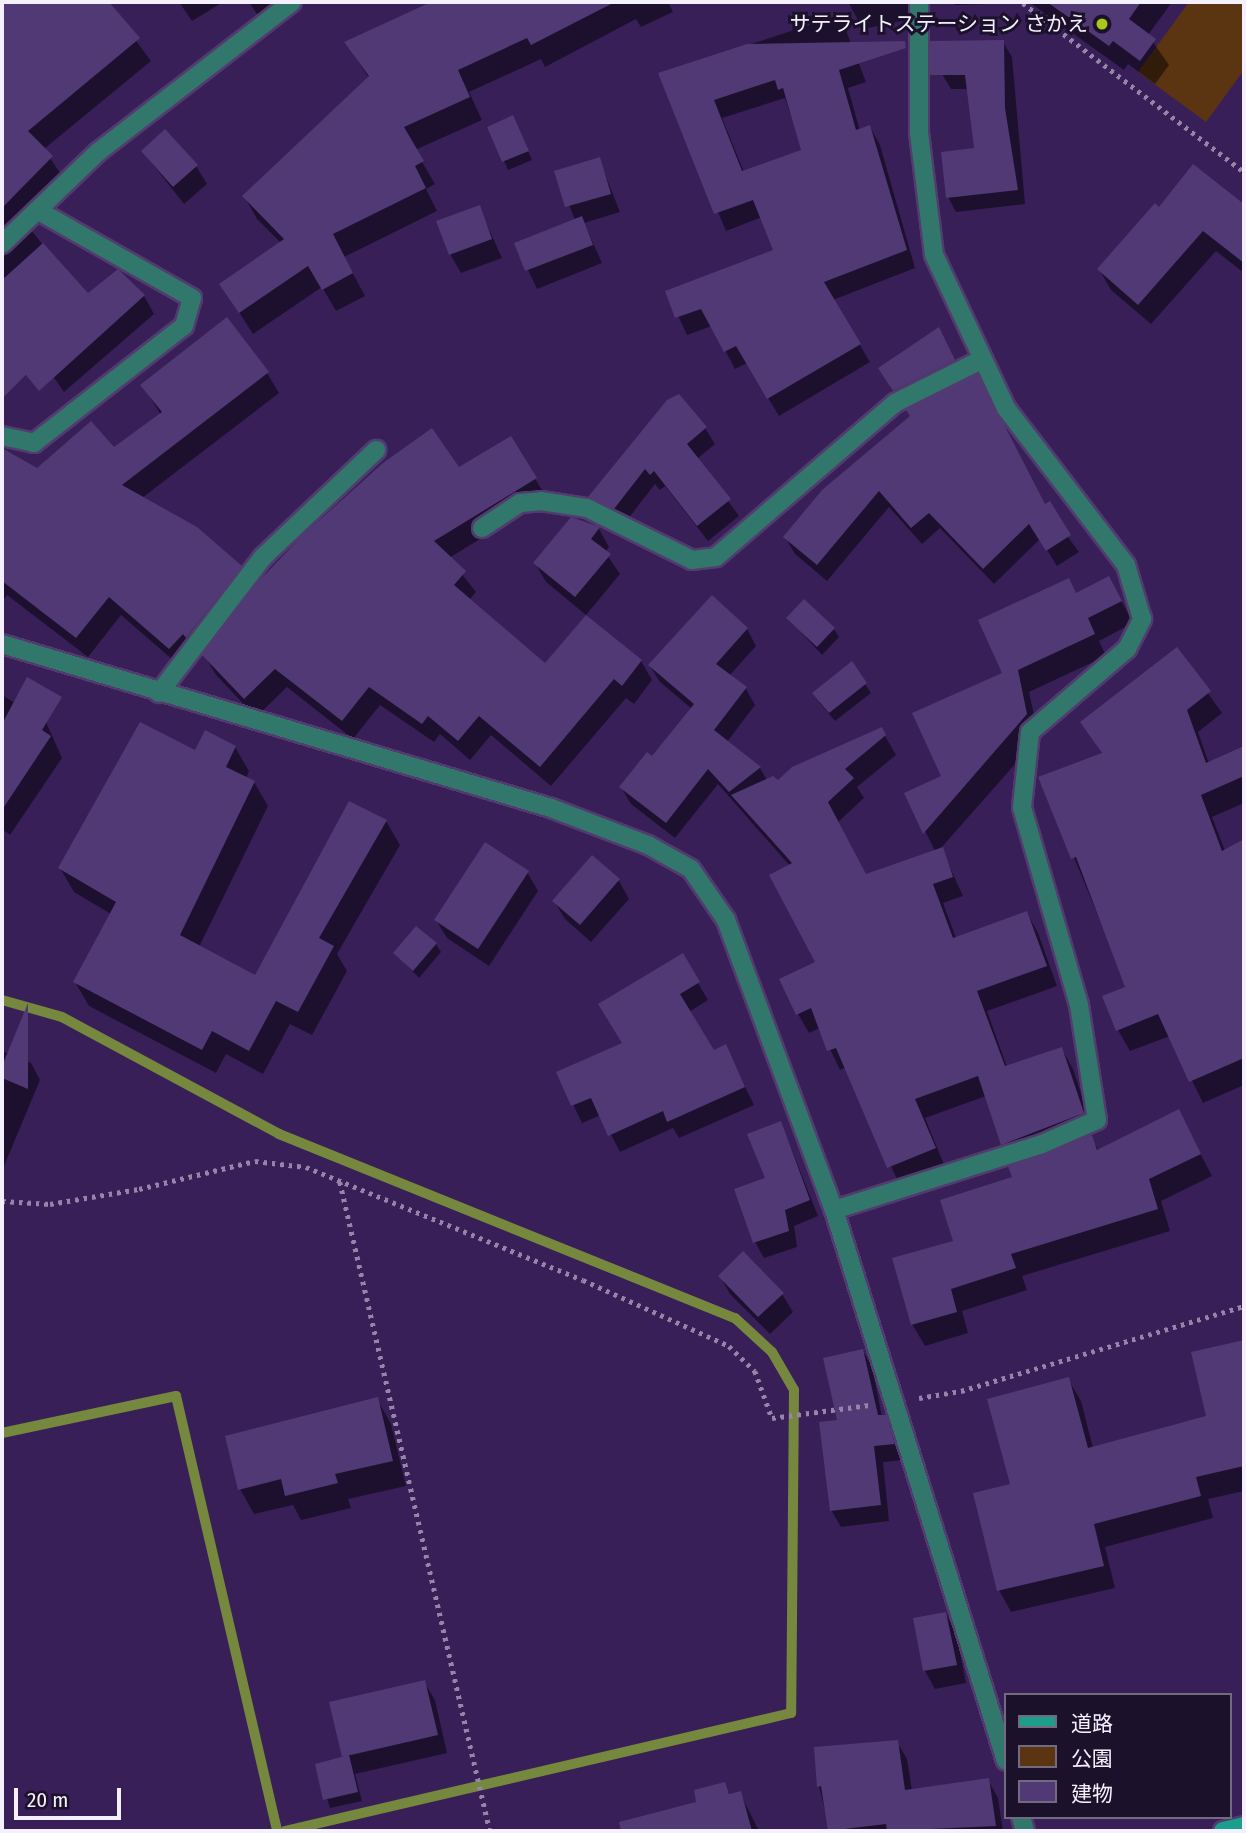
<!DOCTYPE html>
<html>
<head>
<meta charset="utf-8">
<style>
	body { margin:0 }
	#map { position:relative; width:1246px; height:1833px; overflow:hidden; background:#381f58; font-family:"Fira Sans Condensed","Noto Sans JP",sans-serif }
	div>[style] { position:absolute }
	.green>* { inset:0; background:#5b3511 }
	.shadow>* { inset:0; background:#0007 }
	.stream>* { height:10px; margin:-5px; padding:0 5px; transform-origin:5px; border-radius:5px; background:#76873e }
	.building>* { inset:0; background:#513975 }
	.path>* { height:4.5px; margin-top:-2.25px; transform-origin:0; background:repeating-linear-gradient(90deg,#9485a9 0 3.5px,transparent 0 8.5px) }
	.roads { filter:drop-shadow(2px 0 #523c6f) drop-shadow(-2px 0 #523c6f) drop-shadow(0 2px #523c6f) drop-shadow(0 -2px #523c6f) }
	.minor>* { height:18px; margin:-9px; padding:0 9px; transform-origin:9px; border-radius:9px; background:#32776b }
	.secondary>* { height:18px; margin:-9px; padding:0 9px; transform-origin:9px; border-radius:9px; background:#1b9f8c }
	.dots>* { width:19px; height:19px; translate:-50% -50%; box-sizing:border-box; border:4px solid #1b112a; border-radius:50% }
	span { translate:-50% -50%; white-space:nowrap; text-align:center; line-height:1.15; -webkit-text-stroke:6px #1b112a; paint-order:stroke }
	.poi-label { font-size:21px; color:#f4f0fe }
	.right { translate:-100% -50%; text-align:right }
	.frame { position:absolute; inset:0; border:4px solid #f4f0fe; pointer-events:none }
	.legend { position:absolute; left:1004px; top:1693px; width:228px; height:126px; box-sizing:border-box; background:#1b112a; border:2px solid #726a7f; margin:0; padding:9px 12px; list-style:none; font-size:21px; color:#f4f0fe }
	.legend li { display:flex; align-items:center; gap:14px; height:35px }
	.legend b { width:35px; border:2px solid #726a7f }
	.scale { position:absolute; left:14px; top:1788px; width:107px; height:32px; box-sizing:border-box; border:4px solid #f4f0fe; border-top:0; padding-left:9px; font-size:21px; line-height:24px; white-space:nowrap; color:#f4f0fe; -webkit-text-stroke:5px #1b112a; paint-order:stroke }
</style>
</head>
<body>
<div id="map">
	<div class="green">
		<div style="clip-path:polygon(1189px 2px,1244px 2px,1244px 70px,1206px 122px,1138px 72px)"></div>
	</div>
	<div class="shadow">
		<div style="clip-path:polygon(2px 2px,61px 2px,78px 19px,99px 2px,107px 2px,151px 61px,44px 149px,64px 179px,23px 220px,91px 305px,118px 271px,144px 296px,154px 314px,64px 392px,48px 369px,70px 332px,2px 399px)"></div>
		<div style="clip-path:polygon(179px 2px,223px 2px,192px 21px)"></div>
		<div style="clip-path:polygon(249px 2px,280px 2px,268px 31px)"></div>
		<div style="clip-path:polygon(432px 2px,466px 2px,470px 8px,483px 2px,668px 2px,673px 12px,641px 27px,636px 19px,545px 67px,541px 59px,469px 92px,482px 120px,415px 150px,435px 184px,426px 189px,437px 211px,344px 257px,365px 296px,336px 311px,322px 287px,253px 334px,221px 284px,281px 243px,257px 219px,244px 196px,369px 78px,346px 43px)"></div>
		<div style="clip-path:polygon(925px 2px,926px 6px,910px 6px,912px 19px,863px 29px,848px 2px)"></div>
		<div style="clip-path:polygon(954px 2px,1016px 2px,1016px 3px,955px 5px)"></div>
		<div style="clip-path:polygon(1029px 2px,1172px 2px,1148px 35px,1169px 65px,1155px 84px,1128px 64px,1124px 70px)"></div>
		<div style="clip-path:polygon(evenodd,840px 15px,866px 82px,848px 88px,860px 131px,870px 127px,880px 145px,915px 268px,833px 300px,870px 362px,779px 416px,747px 363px,735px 369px,712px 326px,687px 335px,667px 292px,775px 251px,762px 217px,726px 231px,660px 74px,840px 15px,785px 98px,803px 151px,744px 172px,722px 118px,785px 98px)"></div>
		<div style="clip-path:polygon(1003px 42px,1012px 57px,1025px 204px,956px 212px,948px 197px,976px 150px,969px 89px,951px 89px,942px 74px)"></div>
		<div style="clip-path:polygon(517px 126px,532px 160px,508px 170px,489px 128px)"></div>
		<div style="clip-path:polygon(143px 152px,196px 166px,207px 184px,184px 204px)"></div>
		<div style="clip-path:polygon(599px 159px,620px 212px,584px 223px,602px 263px,537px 289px,516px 244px,575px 220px,556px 172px)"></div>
		<div style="clip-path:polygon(1193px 166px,1244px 206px,1244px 273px,1216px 251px,1151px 324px,1111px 290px,1099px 269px,1160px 209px)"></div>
		<div style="clip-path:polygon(479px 207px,502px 258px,461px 273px,450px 254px)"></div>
		<div style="clip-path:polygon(948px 348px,963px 377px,905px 408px,890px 387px)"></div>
		<div style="clip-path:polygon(267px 373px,279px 393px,142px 498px,241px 567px,252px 587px,199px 657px,195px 653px,182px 668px,121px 615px,88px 657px,7px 595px,2px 602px,2px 484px,21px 460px,37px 470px,114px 450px,161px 415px,143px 386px)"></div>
		<div style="clip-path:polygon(912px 417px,1045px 506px,1079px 552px,1057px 566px,1040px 539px,994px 584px,940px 528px,922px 544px,889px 507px,827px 581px,795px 554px,785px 537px)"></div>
		<div style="clip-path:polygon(705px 428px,715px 444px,697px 459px,739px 516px,708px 541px,665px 486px,660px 490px,655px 484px,624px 524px,599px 513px,590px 497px)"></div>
		<div style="clip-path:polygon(510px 438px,547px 498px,449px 558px,476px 592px,469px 600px,546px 666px,641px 661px,652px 680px,634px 704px,626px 698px,551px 786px,491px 735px,470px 760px,440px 734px,434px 742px,380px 705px,353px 739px,287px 687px,256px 717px,216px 675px,204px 655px,459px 469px)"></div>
		<div style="clip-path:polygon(572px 519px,599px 529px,609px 547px,605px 552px,620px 574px,586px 615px,546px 582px,535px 563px)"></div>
		<div style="clip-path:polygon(1076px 595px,1121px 600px,1133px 623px,1099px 641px,1106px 656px,1029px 692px,1039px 737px,941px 848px,963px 896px,943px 903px,956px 938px,1027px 913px,1038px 933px,1057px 986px,987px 1011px,1007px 1067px,1062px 1049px,1073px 1069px,1094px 1133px,1089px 1134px,1099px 1151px,1178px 1111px,1212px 1176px,1161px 1201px,1170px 1231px,1022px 1276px,1027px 1290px,962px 1311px,968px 1333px,925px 1346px,912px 1324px,955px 1242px,1014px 1178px,1015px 1166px,986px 1096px,925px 1118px,945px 1167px,900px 1186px,846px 1067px,840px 1070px,820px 1028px,809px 1033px,798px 1014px,817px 963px,790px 866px,718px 784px,675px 838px,631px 804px,621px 787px,652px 759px,692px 709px,660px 682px,650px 666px,712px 598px,747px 629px,756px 646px,729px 676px,746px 689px,755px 705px,727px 742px,760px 768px,767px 780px,778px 782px,881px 729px,896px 755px,857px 787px,864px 798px,838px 822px,866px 875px,935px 851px,907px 794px,943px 777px,1005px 674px)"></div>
		<div style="clip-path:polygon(788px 618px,834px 629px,839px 637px,822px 655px)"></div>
		<div style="clip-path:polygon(1177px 650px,1222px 713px,1198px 732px,1209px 764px,1244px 748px,1244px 803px,1212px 817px,1225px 851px,1244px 841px,1244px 1085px,1203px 1103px,1170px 1036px,1130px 1051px,1118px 1030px,1128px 988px,1041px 778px,1103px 755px,1082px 722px)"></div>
		<div style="clip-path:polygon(852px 664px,871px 693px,835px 721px,819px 702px)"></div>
		<div style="clip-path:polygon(2px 695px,46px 722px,62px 758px,10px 835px,2px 829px)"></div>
		<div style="clip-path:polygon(235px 747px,249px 771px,246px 778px,254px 782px,268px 806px,199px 947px,256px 978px,386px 821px,400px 845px,337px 954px,347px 971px,312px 1035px,290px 1024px,263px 1074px,226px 1054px,216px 1073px,89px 1006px,75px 982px,111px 914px,74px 892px,60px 868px,196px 752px)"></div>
		<div style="clip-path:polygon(592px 858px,619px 881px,629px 899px,591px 942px,565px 919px,554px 901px)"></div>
		<div style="clip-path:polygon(527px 872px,538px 891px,489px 966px,447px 938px,436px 920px)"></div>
		<div style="clip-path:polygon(436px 944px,441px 952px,419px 978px,395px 953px)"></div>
		<div style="clip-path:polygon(682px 956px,708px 1000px,689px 1012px,713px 1052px,725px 1047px,754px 1105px,679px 1138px,673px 1128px,620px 1152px,601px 1115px,582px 1123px,558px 1073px,624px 1044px)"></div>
		<div style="clip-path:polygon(2px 1051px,31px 1063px,40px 1080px,2px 1171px)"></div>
		<div style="clip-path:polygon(781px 1123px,818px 1216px,794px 1226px,797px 1247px,764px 1258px,755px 1242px)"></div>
		<div style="clip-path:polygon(720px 1276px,782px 1294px,793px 1312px,770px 1334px,730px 1294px)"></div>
		<div style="clip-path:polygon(1244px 1341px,1244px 1491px,1208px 1499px,1213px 1518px,1105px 1547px,1115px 1588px,1011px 1612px,999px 1590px,1012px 1486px,1068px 1379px,1081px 1401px,1093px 1448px,1208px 1417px,1193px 1354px)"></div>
		<div style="clip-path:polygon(863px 1351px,872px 1367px,882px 1417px,895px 1433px,903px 1460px,883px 1462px,889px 1521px,841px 1527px,831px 1510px,839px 1422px)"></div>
		<div style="clip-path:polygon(377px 1399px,391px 1424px,406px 1486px,348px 1499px,351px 1508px,301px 1520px,293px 1505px,254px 1514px,240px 1489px)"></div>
		<div style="clip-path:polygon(946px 1614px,956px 1632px,966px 1683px,935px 1689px,925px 1671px,915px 1620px)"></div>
		<div style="clip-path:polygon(424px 1682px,435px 1700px,447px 1753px,355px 1774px,362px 1801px,330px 1808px,317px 1765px,345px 1758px)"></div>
		<div style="clip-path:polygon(897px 1742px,907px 1759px,912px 1791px,988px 1780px,998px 1798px,1003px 1831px,830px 1831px,819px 1786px)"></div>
		<div style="clip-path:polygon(724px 1784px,731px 1796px,740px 1793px,759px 1831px,677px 1831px,671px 1810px,698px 1803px)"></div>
	</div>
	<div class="stream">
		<div style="left:2px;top:1000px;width:62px;rotate:15.8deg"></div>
		<div style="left:62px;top:1017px;width:247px;rotate:28.3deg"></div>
		<div style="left:279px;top:1134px;width:492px;rotate:22deg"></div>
		<div style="left:735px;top:1318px;width:50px;rotate:42.6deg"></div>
		<div style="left:772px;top:1352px;width:44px;rotate:59.9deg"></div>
		<div style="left:794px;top:1390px;width:323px;rotate:90.5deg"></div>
		<div style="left:791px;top:1713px;width:520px;rotate:166.87deg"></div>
		<div style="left:2px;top:1433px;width:178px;rotate:-12deg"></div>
		<div style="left:176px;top:1396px;width:447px;rotate:76.9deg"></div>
	</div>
	<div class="building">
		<div style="clip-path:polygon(2px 2px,109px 2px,140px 38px,28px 131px,53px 156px,2px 208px)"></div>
		<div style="clip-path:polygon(431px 2px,615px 2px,531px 45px,527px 38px,458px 70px,470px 97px,404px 127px,424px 161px,415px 166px,426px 188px,333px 234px,353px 273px,322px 290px,308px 266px,239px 313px,219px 284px,284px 239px,242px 196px,369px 76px,344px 42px)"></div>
		<div style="clip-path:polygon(1047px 2px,1141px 2px,1129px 19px,1156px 39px,1140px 61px,1113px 41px,1109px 46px)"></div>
		<div style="clip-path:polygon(1004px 40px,1005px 108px,1018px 190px,946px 198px,941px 152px,974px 148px,965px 75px,930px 75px,930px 41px)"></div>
		<div style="clip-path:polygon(evenodd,905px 41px,906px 48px,839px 70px,856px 130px,870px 125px,907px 250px,824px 282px,861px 344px,767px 399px,736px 346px,724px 352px,701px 309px,675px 318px,665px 291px,773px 250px,753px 200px,714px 214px,658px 73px,747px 44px,905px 41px,775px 80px,778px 90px,783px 88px,801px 150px,742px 171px,714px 100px,775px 80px)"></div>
		<div style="clip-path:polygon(513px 115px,529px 151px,502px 162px,487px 127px)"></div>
		<div style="clip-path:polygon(165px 129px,198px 165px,173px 187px,141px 151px)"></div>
		<div style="clip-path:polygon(600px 157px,611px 194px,565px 207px,554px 171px)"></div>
		<div style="clip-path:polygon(1193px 164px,1244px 204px,1244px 263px,1203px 231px,1138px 305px,1097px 269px,1155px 203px,1159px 207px)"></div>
		<div style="clip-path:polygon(480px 205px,492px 239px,449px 255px,436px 221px)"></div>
		<div style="clip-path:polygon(582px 216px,593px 245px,525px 271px,514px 243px)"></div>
		<div style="clip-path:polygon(43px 243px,88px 293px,118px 269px,145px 295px,39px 391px,26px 375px,2px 399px,2px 280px)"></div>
		<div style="clip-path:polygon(227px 317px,269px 372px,122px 485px,197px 527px,242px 566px,186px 638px,183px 634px,169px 649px,109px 597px,76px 638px,2px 581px,2px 448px,37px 468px,91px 421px,114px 447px,162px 412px,140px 385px)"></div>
		<div style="clip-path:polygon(939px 327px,955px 360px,893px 391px,878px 368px)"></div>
		<div style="clip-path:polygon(978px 374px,1045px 504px,1050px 501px,1071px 535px,1046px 551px,1029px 524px,983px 569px,929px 513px,911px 528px,879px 491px,817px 565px,783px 537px,822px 490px,910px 416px,906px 410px)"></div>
		<div style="clip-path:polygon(679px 394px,707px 427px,687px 444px,731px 499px,697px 526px,654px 471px,650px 475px,645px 469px,614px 509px,588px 497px,667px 400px)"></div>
		<div style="clip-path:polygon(432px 428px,459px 467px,511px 436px,537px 478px,434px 541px,466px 571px,454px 585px,545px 663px,586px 615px,642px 660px,622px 686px,614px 679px,540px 767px,479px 716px,458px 741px,428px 716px,422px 724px,369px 687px,342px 721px,275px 669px,244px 699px,202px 655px,259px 581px,302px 536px,383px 463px)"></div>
		<div style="clip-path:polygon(571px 517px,600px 527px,591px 539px,611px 554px,575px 597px,533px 563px)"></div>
		<div style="clip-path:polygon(1109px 576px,1122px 601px,1088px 618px,1095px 634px,1018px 670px,1027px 714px,923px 834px,904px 793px,941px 776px,912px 713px,1002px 673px,978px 620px,1069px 578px,1076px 593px)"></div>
		<div style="clip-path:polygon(712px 595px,748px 628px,716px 664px,747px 687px,714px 730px,761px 767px,729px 792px,708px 769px,666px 823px,619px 787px,647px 752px,652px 756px,694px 704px,648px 665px)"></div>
		<div style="clip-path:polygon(804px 599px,835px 628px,817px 647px,786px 618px)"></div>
		<div style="clip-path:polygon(1177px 647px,1211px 691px,1187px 710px,1206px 763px,1244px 746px,1244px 776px,1201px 795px,1222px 851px,1244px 839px,1244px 1058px,1189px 1082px,1158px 1014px,1116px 1031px,1102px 996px,1125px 987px,1076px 857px,1071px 859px,1038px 777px,1102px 753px,1080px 722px)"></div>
		<div style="clip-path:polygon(852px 661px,867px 683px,829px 713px,812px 693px)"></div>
		<div style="clip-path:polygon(27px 677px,62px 697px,42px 730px,51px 736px,2px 810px,2px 724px)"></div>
		<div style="clip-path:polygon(140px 722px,195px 750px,205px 730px,236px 746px,226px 767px,255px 781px,180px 935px,255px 975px,349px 801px,387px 820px,319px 938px,334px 946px,298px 1012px,276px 1001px,249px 1051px,212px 1031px,202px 1050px,73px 982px,116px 902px,58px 868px)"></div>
		<div style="clip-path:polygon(882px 727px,886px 735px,845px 769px,854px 778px,828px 802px,866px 874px,943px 847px,953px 877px,933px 884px,953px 938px,1027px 911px,1047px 966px,977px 991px,1005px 1066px,1062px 1047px,1084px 1113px,1001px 1145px,978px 1076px,915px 1099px,936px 1148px,887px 1168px,836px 1048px,827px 1051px,811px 1008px,796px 1015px,779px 979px,815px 962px,769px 875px,792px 863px,731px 795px,773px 776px,778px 780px,792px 767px)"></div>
		<div style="clip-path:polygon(485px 842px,529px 871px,478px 949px,434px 920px)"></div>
		<div style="clip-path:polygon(592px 855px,620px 879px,580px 925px,552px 901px)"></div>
		<div style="clip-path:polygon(416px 926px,437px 943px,413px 971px,393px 953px)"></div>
		<div style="clip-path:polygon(683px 953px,700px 982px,680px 994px,714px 1050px,726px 1044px,745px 1087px,667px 1122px,663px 1111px,608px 1136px,591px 1098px,571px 1106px,556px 1072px,622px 1043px,598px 1004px)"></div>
		<div style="clip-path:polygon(28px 1003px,28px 1089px,2px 1078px,2px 1066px)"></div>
		<div style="clip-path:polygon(1179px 1109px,1201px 1154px,1149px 1179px,1158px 1209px,1011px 1254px,1016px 1268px,951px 1289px,957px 1312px,911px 1325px,892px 1258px,953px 1241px,940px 1200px,1012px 1177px,1008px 1167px,1092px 1135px,1097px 1150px)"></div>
		<div style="clip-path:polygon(781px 1121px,810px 1200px,785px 1210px,789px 1231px,753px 1243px,734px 1189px,765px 1178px,747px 1134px)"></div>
		<div style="clip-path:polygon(743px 1251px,784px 1293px,758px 1317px,718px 1276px)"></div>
		<div style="clip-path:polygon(1244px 1340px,1244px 1466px,1196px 1477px,1201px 1496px,1094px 1524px,1104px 1566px,997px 1591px,973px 1493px,1010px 1484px,987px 1399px,1069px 1377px,1088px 1448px,1206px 1416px,1191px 1352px)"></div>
		<div style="clip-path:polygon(863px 1349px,878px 1415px,886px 1415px,895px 1444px,874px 1446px,881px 1505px,830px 1511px,819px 1422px,837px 1420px,823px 1358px)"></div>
		<div style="clip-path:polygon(378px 1397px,393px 1461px,335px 1474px,338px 1483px,285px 1496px,281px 1479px,238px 1490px,225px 1436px)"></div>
		<div style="clip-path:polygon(946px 1612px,957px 1665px,923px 1671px,913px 1618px)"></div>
		<div style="clip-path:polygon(425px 1680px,438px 1735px,342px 1757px,329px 1702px)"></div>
		<div style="clip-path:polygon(898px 1740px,905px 1790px,989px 1778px,996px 1826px,887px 1831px,886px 1824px,828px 1831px,821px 1786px,817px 1787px,814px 1747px)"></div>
		<div style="clip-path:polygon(349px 1755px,358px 1792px,323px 1800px,315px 1764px)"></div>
		<div style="clip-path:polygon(725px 1782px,729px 1794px,741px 1791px,752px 1831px,621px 1831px,619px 1822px,696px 1802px,694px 1790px)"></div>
	</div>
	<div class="path">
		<div style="left:1023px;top:3px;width:278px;rotate:37.4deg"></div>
		<div style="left:340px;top:1182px;width:666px;rotate:76.99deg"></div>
		<div style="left:2px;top:1201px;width:48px;rotate:3.6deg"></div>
		<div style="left:50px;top:1204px;width:90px;rotate:-9.6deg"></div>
		<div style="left:139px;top:1189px;width:119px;rotate:-13.6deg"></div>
		<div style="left:255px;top:1161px;width:51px;rotate:6.7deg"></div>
		<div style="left:306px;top:1167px;width:299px;rotate:22.2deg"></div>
		<div style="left:583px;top:1280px;width:160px;rotate:24.3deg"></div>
		<div style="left:729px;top:1346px;width:36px;rotate:44deg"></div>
		<div style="left:755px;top:1371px;width:50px;rotate:70.1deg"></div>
		<div style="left:772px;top:1418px;width:98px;rotate:-7.6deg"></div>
		<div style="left:919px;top:1398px;width:43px;rotate:-9.5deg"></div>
		<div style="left:961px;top:1391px;width:295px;rotate:-16.7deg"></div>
	</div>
	<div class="roads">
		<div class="minor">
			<div style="left:2px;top:244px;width:133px;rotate:-43.8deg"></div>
			<div style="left:98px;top:152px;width:245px;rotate:-37.7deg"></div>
			<div style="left:2px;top:436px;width:33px;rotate:12deg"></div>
			<div style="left:34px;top:443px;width:190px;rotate:-38deg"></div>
			<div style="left:184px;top:326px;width:29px;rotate:-74deg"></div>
			<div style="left:192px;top:298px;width:178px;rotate:-150.4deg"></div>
			<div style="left:482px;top:528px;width:45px;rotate:-33.3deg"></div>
			<div style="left:520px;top:503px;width:21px;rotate:-5deg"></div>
			<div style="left:541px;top:501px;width:47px;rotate:8.7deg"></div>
			<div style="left:587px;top:508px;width:117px;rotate:26.3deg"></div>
			<div style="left:692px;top:560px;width:24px;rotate:-7deg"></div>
			<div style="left:716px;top:557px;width:236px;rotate:-40.7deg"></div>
			<div style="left:895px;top:403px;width:98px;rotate:-26.6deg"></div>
			<div style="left:2px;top:644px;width:573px;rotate:16.63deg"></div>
			<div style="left:551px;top:808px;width:104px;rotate:20.9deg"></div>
			<div style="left:648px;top:845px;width:49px;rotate:29.2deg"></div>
			<div style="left:691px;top:869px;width:62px;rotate:55.5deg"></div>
			<div style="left:726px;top:920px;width:309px;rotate:69.6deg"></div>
			<div style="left:834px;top:1210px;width:577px;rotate:72.66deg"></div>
			<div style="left:159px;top:693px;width:171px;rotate:-52.6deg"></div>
			<div style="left:263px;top:557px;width:156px;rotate:-43.4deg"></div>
			<div style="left:834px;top:1210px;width:218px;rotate:-17.6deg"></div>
			<div style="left:1042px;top:1144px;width:60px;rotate:-23.6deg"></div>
			<div style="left:1097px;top:1120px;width:116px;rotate:-98.9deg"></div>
			<div style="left:1079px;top:1005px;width:206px;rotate:-106.1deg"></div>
			<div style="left:1022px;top:807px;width:75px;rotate:-83.9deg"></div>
			<div style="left:1030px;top:732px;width:128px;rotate:-40.6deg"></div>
			<div style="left:1127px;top:649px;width:34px;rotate:-63deg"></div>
			<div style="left:1142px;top:619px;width:56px;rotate:-106.5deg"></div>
			<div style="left:1126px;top:565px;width:198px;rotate:-127.4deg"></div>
			<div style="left:1006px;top:408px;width:169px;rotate:-115.2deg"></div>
			<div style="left:934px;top:255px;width:124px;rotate:-97deg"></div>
			<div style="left:919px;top:132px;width:130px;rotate:-90deg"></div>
			<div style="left:1021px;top:1817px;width:15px;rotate:74deg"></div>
		</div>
		<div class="secondary">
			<div style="left:1223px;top:1831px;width:22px;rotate:-13deg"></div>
		</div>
	</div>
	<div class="dots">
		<div style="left:1102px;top:24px;background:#a9c71b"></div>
	</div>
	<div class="poi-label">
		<span class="right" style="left:1088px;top:24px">サテライトステーション さかえ</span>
	</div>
	<div class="frame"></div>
	<ul class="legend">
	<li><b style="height:9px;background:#1b9f8c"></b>道路</li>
	<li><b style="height:19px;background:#5b3511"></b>公園</li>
	<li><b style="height:19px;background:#513975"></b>建物</li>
	</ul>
	<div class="scale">20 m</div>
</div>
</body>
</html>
